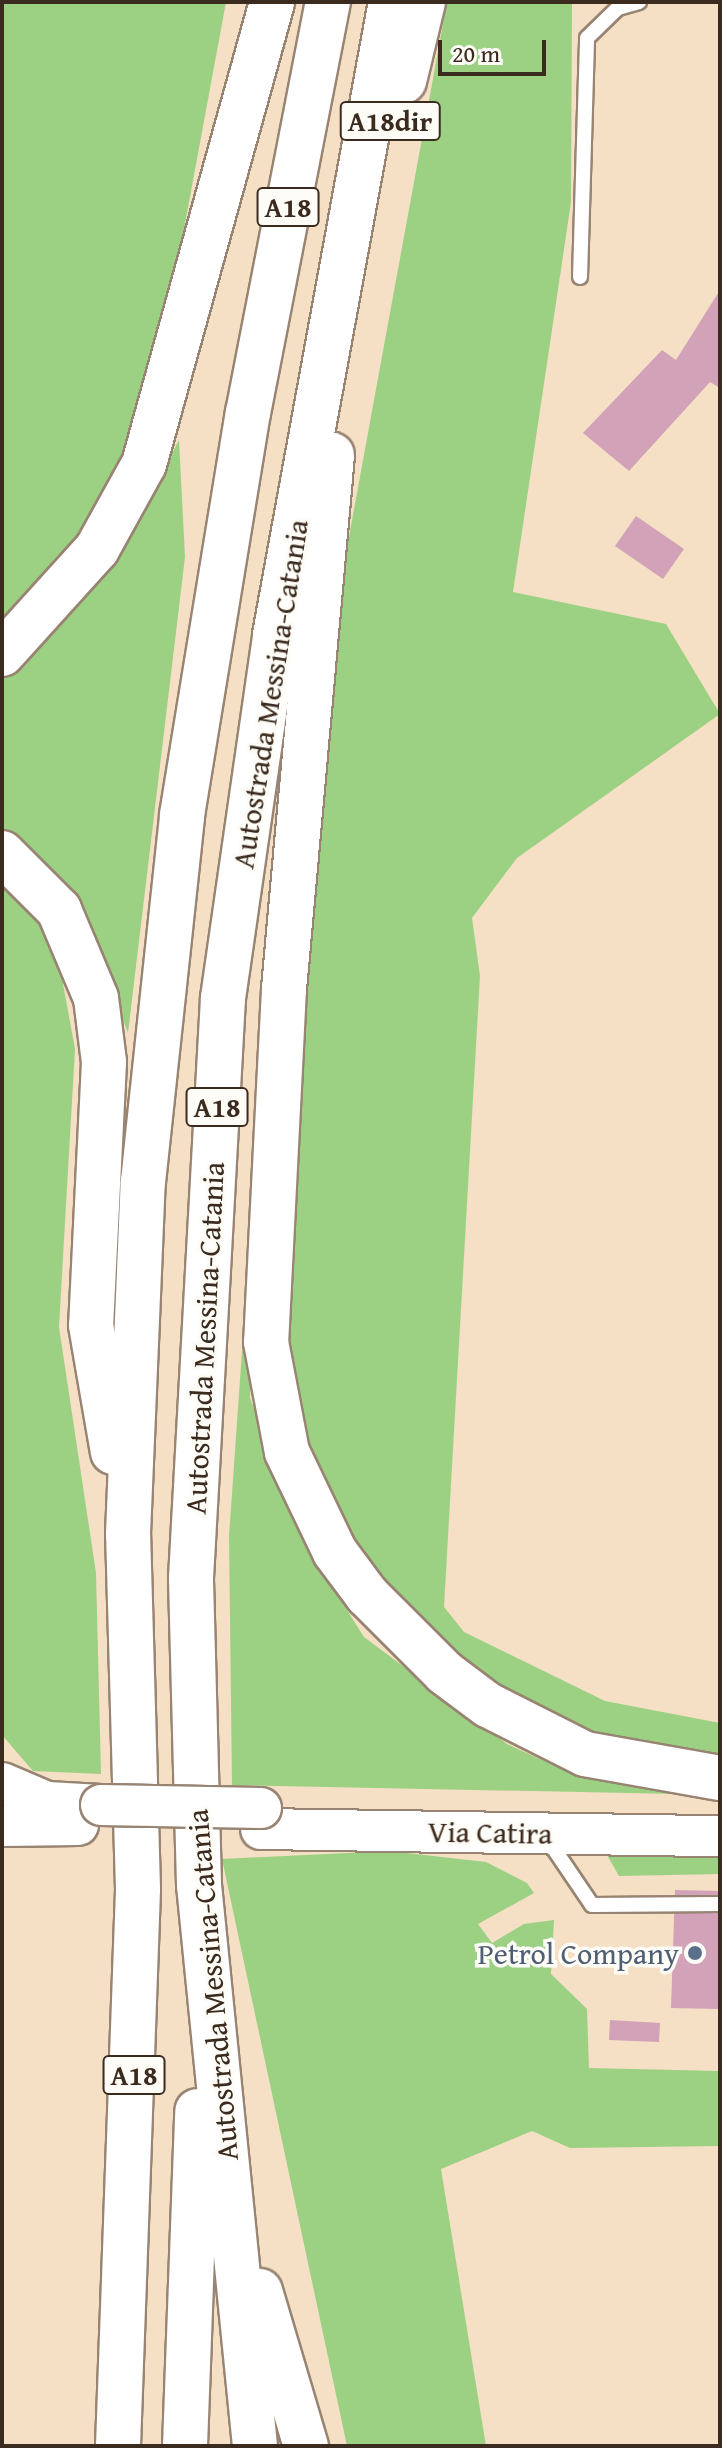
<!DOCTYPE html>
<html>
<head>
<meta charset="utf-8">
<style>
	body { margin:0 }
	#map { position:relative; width:722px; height:2448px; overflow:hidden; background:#f5dfc5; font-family:"Gentium Book Plus",serif }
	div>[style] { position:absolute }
	.green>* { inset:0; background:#9cd183 }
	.building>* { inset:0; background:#d2a2b8 }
	.roads { filter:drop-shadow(2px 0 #988472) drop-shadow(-2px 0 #988472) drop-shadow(0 2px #988472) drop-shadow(0 -2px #988472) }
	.service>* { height:14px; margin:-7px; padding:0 7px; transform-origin:7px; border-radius:7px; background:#fff }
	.secondary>* { height:40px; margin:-20px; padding:0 20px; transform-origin:20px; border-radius:20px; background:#fff }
	.motorway>* { height:44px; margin:-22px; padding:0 22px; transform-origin:22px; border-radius:22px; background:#fff }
	.bridges { filter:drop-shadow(2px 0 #988472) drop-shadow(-2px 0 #988472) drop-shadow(0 2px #988472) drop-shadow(0 -2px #988472) }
	.secondary-bridge>* { height:40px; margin:-20px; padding:0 20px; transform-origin:20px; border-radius:20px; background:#fff }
	.dots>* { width:22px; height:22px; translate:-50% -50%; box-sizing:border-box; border:4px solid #fdfcf7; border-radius:50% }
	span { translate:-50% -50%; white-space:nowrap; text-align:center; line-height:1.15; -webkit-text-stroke:7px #fdfcf7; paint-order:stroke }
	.shield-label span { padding:2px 6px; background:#fdfcf7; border:2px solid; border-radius:6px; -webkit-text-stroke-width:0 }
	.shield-label { font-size:28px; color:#3b2a1e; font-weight:700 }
	.street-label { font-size:30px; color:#3b2a1e }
	.service-label { font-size:30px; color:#4e5e75 }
	.right { translate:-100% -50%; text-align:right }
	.frame { position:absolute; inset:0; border:4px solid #3b2a1e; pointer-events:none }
	.scale { position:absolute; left:438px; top:40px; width:108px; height:36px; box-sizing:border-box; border:4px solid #3b2a1e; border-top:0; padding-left:10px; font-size:24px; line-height:28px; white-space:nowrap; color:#3b2a1e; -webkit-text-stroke:6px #fdfcf7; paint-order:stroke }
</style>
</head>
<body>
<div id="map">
	<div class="green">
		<div style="clip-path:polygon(2px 2px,226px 2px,160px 359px,134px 437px,104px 506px,2px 624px)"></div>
		<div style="clip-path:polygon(447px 2px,572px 2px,571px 202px,513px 592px,666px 624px,720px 714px,517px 858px,472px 918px,480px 976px,444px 1607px,464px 1632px,605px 1701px,720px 1723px,720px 1759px,615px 1744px,492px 1689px,380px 1581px,334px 1513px,299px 1413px,287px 1325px,302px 1038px,346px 553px)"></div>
		<div style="clip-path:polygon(179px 440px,185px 557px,128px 1033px,84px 916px,56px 875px,2px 831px,2px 671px,73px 609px,135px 524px)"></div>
		<div style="clip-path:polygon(2px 881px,37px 916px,59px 962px,75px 1049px,59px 1327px,96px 1573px,101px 1774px,33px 1771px,2px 1735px)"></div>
		<div style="clip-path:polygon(253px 1195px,250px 1398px,306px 1545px,364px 1637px,507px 1744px,579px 1777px,676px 1794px,232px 1785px,229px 1536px)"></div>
		<div style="clip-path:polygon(389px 1851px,486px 1862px,527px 1883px,534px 1893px,478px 1924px,492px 1943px,524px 1924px,554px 1920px,551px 1974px,587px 2009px,589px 2068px,720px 2071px,720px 2146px,570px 2148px,532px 2131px,441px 2169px,486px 2446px,347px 2446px,222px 1859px)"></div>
		<div style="clip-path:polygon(607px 1855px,720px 1856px,720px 1874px,619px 1876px)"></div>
	</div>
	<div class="building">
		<div style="clip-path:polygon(720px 290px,720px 388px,710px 382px,629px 471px,583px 433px,662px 350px,676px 360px)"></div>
		<div style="clip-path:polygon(636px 516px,684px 549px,663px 579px,615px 546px)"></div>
		<div style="clip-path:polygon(675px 1890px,720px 1891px,720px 2009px,671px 2008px)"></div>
		<div style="clip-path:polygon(610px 2020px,660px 2023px,659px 2042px,609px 2040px)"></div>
	</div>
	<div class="roads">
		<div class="service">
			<div style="left:580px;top:277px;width:239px;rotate:-88.3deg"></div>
			<div style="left:587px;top:38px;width:43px;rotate:-44.1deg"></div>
			<div style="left:618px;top:8px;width:22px;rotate:-16deg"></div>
			<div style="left:548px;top:1840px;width:78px;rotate:55.9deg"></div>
			<div style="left:592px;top:1905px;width:128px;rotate:-0.4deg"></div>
		</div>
		<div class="secondary">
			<div style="left:2px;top:1783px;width:49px;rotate:22.9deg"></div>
			<div style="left:47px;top:1802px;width:54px;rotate:3.2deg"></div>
			<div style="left:2px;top:1826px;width:76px;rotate:-0.8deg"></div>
			<div style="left:261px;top:1829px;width:459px;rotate:0.9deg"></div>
		</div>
		<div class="motorway">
			<div style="left:404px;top:81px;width:81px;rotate:-76.5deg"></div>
			<div style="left:332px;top:455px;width:536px;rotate:95.14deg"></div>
			<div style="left:284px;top:989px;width:353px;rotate:92.9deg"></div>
			<div style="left:266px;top:1342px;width:112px;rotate:79.2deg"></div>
			<div style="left:287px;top:1452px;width:111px;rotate:64.4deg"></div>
			<div style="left:335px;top:1552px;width:54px;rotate:53.3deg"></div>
			<div style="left:367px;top:1595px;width:110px;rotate:45deg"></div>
			<div style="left:445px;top:1673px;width:54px;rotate:36.7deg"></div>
			<div style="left:488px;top:1705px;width:109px;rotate:26.8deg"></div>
			<div style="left:585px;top:1754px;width:137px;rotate:10.1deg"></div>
			<div style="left:2px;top:654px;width:142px;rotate:-47.9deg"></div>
			<div style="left:97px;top:549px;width:97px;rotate:-61.1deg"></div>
			<div style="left:144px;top:464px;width:479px;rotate:-74.5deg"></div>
			<div style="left:2px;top:853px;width:81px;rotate:45deg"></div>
			<div style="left:59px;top:910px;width:95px;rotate:67.2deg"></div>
			<div style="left:96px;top:998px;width:64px;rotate:82.9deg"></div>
			<div style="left:104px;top:1062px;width:263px;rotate:92.8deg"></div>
			<div style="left:91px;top:1325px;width:129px;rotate:80.2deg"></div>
			<div style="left:260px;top:2291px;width:162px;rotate:73.5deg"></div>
			<div style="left:118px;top:2446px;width:557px;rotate:-87.94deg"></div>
			<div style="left:138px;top:1889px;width:355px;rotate:-91.6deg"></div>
			<div style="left:128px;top:1534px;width:352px;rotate:-87.6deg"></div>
			<div style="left:143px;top:1182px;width:369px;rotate:-83.9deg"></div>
			<div style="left:182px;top:815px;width:407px;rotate:-80.7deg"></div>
			<div style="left:248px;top:413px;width:419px;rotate:-79deg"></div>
			<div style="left:185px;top:2446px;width:335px;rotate:-87.9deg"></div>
			<div style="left:255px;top:2446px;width:564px;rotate:-95.7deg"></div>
			<div style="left:199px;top:1885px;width:307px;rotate:-91.5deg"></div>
			<div style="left:191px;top:1578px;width:581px;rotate:-86.84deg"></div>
			<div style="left:223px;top:998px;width:367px;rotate:-81.8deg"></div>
			<div style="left:275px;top:635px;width:644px;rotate:-79.62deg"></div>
		</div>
	</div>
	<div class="bridges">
		<div class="secondary-bridge">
			<div style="left:101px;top:1805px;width:160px;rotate:1.1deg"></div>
		</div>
	</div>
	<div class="dots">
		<div style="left:695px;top:1953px;background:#5c6f8a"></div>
	</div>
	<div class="shield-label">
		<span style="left:390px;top:121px">A18dir</span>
		<span style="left:288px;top:207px">A18</span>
		<span style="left:217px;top:1107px">A18</span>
		<span style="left:134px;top:2075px">A18</span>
	</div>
	<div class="street-label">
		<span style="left:270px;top:694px;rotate:-81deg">Autostrada Messina-Catania</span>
		<span style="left:204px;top:1338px;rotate:-87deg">Autostrada Messina-Catania</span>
		<span style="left:490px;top:1832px;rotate:1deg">Via Catira</span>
		<span style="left:212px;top:1985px;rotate:-95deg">Autostrada Messina-Catania</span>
	</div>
	<div class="service-label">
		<span class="right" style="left:679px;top:1953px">Petrol Company</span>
	</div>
	<div class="frame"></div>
	<div class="scale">20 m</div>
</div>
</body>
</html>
